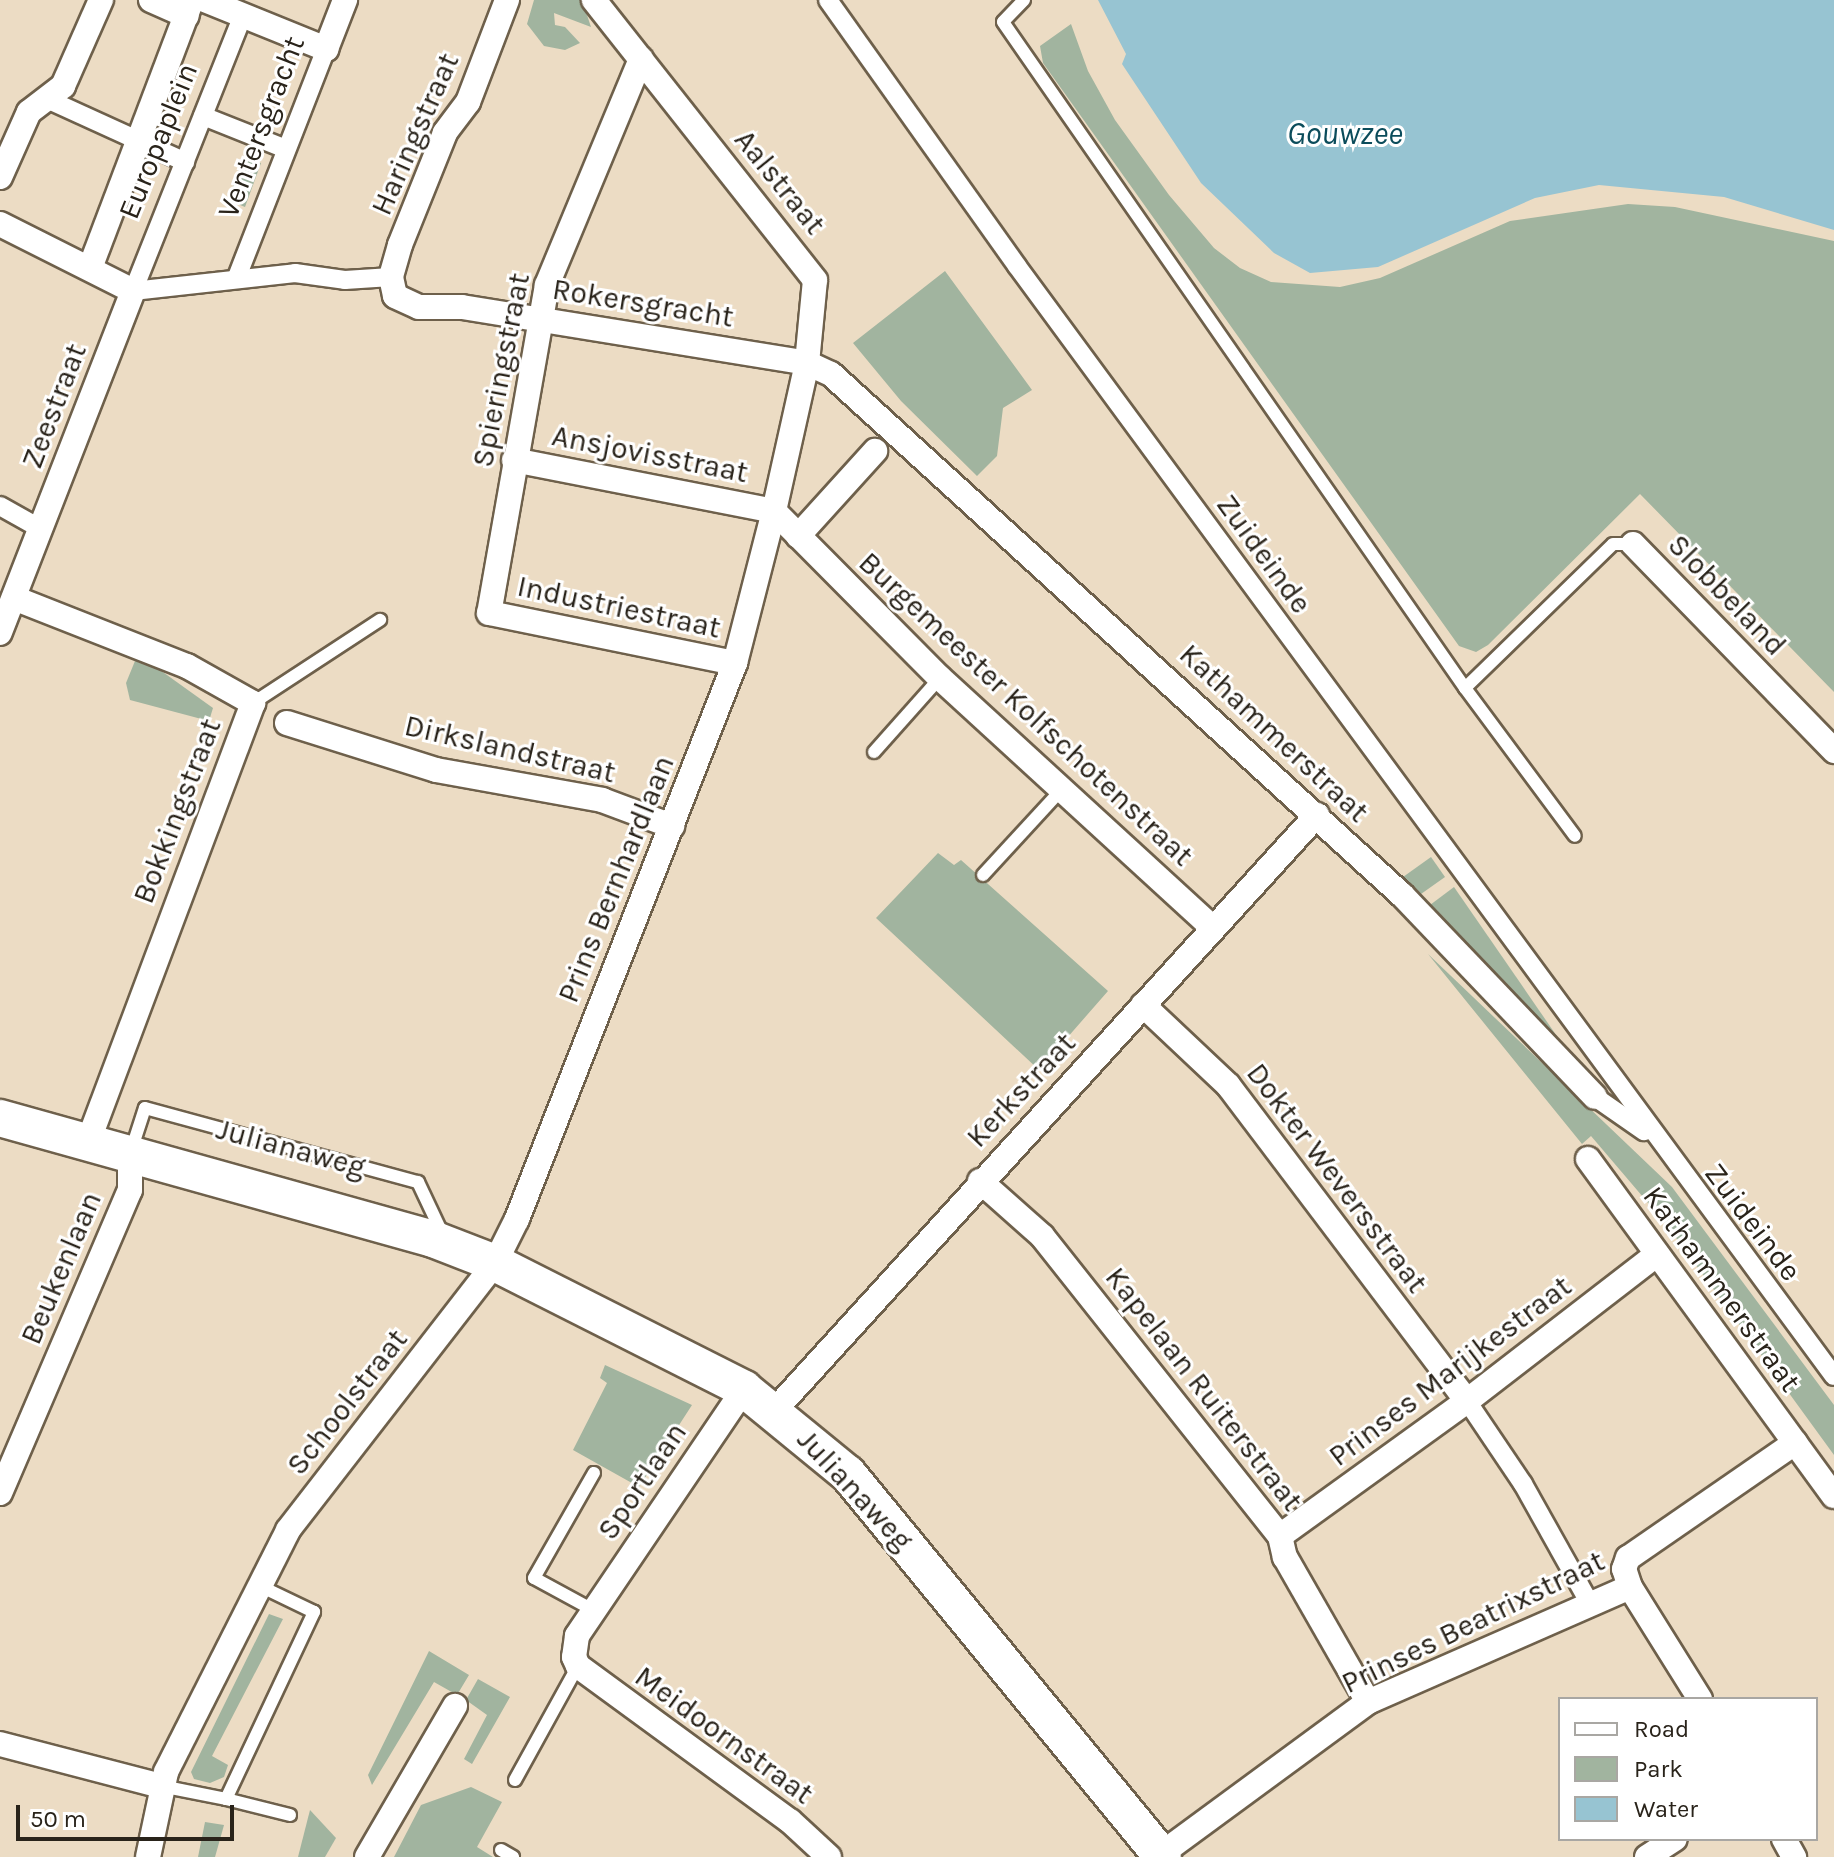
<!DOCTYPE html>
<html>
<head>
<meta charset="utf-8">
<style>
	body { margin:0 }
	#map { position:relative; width:1834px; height:1857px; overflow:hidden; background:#ecdcc4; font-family:Karla,sans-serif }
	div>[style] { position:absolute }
	.green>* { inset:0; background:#a1b49f }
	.water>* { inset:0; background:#97c4d2 }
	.roads { filter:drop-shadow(2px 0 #6e604b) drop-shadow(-2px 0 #6e604b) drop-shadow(0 2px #6e604b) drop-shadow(0 -2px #6e604b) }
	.service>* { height:12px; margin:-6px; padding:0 6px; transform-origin:6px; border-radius:6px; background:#fff }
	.pedestrian>* { height:18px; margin:-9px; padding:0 9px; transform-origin:9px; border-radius:9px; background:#fff }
	.minor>* { height:24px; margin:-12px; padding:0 12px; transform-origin:12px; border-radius:12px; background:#fff }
	.secondary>* { height:36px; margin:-18px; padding:0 18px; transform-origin:18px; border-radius:18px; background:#fff }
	span { translate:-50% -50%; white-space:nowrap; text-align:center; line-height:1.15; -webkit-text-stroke:6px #fff; paint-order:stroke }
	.street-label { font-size:30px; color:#29231a }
	.water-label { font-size:32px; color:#0b4c5b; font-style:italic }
	.legend { position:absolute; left:1558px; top:1697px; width:260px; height:144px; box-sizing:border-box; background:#fff; border:2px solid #a9a7a3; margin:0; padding:10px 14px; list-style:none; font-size:24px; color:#29231a }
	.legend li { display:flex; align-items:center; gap:16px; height:40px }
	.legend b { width:40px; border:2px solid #a9a7a3 }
	.scale { position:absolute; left:16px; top:1805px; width:218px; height:36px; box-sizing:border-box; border:4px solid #29231a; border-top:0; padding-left:10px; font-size:24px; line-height:28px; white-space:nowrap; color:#29231a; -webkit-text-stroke:6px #fff; paint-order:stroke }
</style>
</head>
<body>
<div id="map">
	<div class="green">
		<div style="clip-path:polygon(534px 0,582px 0,591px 27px,554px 13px,555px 25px,565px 27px,580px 43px,565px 50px,544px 46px,527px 24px)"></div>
		<div style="clip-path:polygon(1071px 24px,1088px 71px,1115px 120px,1169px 195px,1214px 248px,1240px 268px,1271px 282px,1340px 287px,1380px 278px,1510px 221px,1628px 204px,1675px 207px,1834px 241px,1834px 692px,1640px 494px,1488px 645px,1476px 652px,1459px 646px,1043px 63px,1040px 46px)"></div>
		<div style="clip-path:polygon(243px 157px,261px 163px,245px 207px,228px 200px)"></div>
		<div style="clip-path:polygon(945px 271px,1032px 390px,1003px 408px,997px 456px,977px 476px,901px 401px,853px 343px)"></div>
		<div style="clip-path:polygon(135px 661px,160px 670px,213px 708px,209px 721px,130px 700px,126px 683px)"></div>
		<div style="clip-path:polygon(938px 853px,954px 865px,961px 860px,1108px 991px,1039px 1070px,876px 918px)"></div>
		<div style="clip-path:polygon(1431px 857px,1445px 877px,1421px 894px,1403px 877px)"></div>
		<div style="clip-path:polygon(1454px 887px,1563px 1045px,1560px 1047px,1426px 908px)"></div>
		<div style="clip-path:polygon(1428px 954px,1672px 1187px,1834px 1405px,1834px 1455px,1666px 1224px,1591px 1136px,1582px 1144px)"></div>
		<div style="clip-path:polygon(605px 1365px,692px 1405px,639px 1487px,573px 1450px,607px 1383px,600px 1378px)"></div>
		<div style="clip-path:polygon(269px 1614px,283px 1619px,212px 1756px,228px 1765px,224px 1777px,210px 1783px,194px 1779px,191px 1772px)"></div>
		<div style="clip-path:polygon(429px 1651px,469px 1675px,457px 1695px,434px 1682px,372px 1785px,368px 1775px)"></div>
		<div style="clip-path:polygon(478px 1679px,510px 1697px,472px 1764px,464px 1759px,487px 1715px,466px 1700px)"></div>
		<div style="clip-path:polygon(471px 1787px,502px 1802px,477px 1847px,493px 1857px,394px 1857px,421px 1805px)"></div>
		<div style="clip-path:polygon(310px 1810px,336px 1838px,325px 1857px,298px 1857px)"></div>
		<div style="clip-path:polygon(205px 1822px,224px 1825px,215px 1857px,198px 1857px)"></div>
	</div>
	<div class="water">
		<div style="clip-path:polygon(1098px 0,1834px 0,1834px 230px,1724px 197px,1599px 185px,1535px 198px,1378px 267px,1310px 273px,1274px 253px,1201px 183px,1122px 64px,1126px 54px)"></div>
	</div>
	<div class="roads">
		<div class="service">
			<div style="left:1024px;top:0;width:30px;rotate:134deg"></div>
			<div style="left:1003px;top:22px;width:811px;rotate:55.25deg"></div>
			<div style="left:1465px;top:688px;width:184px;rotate:53.4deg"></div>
			<div style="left:1465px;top:688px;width:206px;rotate:-44.2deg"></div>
			<div style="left:1613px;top:544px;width:20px"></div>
			<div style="left:253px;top:703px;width:152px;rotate:-33.2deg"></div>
			<div style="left:874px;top:752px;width:99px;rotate:-48.3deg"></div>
			<div style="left:983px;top:875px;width:117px;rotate:-47.4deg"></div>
			<div style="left:131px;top:1151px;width:45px;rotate:-72deg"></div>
			<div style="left:145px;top:1108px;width:283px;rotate:15.2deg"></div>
			<div style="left:418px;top:1182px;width:56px;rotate:64.8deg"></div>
			<div style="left:593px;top:1610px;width:67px;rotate:-151.5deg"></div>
			<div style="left:534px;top:1578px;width:121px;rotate:-60.3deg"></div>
			<div style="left:515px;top:1780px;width:130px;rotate:-61.1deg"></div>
			<div style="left:161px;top:1786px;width:66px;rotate:11.3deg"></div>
			<div style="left:226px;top:1799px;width:207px;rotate:-64.8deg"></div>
			<div style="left:314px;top:1612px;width:62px;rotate:-154.3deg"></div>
			<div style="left:226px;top:1799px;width:66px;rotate:14deg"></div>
			<div style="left:501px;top:1850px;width:14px;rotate:30deg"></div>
		</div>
		<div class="pedestrian">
			<div style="left:828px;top:0;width:326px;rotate:54.6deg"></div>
			<div style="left:1017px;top:266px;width:1378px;rotate:53.65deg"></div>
			<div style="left:243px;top:15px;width:297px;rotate:111.7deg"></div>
			<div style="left:133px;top:291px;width:163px;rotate:-6.3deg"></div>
			<div style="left:295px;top:273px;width:50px;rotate:8deg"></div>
			<div style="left:345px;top:280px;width:46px;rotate:-3.7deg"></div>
			<div style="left:47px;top:99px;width:152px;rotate:24.5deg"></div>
			<div style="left:203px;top:116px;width:89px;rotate:21.7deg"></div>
			<div style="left:237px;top:277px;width:245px;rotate:-68.7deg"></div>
			<div style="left:0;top:506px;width:47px;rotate:29.3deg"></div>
			<div style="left:1595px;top:1097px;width:60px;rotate:34.8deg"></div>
			<div style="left:1467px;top:1401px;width:100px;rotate:56deg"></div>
			<div style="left:1523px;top:1484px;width:137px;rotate:60.8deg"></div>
		</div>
		<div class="minor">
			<div style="left:151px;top:0;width:39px;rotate:24deg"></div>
			<div style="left:205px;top:0;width:131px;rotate:22deg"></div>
			<div style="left:326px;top:49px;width:53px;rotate:-68.8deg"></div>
			<div style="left:507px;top:0;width:109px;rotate:110.9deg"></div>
			<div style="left:468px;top:102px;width:39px;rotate:127deg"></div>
			<div style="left:445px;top:133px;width:121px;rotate:111.9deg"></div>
			<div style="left:400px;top:245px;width:33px;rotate:106deg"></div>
			<div style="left:391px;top:277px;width:19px;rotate:78deg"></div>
			<div style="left:395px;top:296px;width:26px;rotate:25deg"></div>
			<div style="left:419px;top:307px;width:43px"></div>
			<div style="left:462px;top:307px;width:350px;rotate:9.2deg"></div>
			<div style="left:807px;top:363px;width:26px;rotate:25deg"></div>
			<div style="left:831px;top:374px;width:773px;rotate:42.38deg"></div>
			<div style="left:1402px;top:895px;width:279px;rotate:46.3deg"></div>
			<div style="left:641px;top:59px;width:245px;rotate:112.6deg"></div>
			<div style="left:547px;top:285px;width:333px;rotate:100deg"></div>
			<div style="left:489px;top:613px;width:251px;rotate:11.5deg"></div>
			<div style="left:0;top:177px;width:71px;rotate:-66deg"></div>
			<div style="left:29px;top:112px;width:43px;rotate:-37.4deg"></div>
			<div style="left:63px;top:86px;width:94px;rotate:-66.2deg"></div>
			<div style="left:0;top:224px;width:149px;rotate:26.7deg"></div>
			<div style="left:133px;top:291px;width:367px;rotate:111.3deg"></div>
			<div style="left:90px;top:268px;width:287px;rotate:-69.2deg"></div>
			<div style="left:514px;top:460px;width:265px;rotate:11.1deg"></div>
			<div style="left:774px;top:511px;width:235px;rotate:45.2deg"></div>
			<div style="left:940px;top:678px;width:369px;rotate:42.5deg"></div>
			<div style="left:798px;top:536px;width:115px;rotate:-47.8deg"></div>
			<div style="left:1633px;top:544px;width:289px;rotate:45.8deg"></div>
			<div style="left:14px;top:598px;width:186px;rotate:21.5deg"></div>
			<div style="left:187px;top:666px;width:76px;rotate:29.3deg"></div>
			<div style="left:253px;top:703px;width:470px;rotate:110.6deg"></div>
			<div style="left:287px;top:723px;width:156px;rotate:17.5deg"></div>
			<div style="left:436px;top:770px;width:169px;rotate:10.2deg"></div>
			<div style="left:602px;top:800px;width:75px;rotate:20.4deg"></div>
			<div style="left:1143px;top:1005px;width:117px;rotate:43.3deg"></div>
			<div style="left:1228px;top:1085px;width:396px;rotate:52.9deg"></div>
			<div style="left:1588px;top:1159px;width:417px;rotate:53.9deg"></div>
			<div style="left:980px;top:1181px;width:83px;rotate:41.6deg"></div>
			<div style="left:1042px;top:1236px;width:383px;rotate:51.6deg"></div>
			<div style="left:1280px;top:1536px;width:22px;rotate:77deg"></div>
			<div style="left:1285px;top:1557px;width:167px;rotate:60.2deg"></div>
			<div style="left:744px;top:1389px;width:298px;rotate:124.1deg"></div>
			<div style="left:577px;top:1636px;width:21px;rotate:98deg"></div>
			<div style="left:574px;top:1657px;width:10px;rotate:66deg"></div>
			<div style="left:578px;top:1666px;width:263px;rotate:36.2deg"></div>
			<div style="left:790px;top:1821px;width:53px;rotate:42.7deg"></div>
			<div style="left:775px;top:1410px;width:805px;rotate:-47.67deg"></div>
			<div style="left:0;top:1493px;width:330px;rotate:-66.8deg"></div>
			<div style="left:130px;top:1190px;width:35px;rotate:-90deg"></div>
			<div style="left:1280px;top:1536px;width:231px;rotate:-35.8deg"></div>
			<div style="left:1467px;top:1401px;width:240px;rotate:-37.7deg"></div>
			<div style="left:1700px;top:1699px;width:132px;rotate:-122deg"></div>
			<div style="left:1630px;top:1587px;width:19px;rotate:-108deg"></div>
			<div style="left:1624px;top:1569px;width:12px;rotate:-70deg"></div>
			<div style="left:1628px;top:1558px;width:203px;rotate:-34.6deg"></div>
			<div style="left:0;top:1744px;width:166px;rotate:14.6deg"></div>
			<div style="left:1784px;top:1839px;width:21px;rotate:61deg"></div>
			<div style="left:1161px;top:1854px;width:257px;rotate:-36.3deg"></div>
			<div style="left:1368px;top:1702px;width:286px;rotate:-23.7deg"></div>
			<div style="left:148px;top:1857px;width:87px;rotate:-78deg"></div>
			<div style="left:166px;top:1772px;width:271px;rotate:-63.2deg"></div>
			<div style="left:288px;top:1530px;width:338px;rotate:-52.2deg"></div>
			<div style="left:495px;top:1263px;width:49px;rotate:-63.4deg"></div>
			<div style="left:517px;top:1219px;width:597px;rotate:-68.59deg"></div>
			<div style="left:735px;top:663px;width:157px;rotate:-75.6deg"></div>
			<div style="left:774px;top:511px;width:152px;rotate:-77.4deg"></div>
			<div style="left:807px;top:363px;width:83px;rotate:-84.5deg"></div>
			<div style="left:815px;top:280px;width:357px;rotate:-128.3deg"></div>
			<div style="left:367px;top:1857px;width:175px;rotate:-59.8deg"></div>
			<div style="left:1647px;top:1857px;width:33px;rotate:-33deg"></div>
		</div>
		<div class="secondary">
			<div style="left:0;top:1118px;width:450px;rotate:15.6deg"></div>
			<div style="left:433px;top:1239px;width:66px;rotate:21.2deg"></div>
			<div style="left:495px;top:1263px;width:279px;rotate:26.8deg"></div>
			<div style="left:744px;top:1389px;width:134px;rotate:39.3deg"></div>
			<div style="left:848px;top:1474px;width:496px;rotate:50.6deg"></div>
		</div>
	</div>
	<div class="street-label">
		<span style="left:261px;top:127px;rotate:-69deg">Ventersgracht</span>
		<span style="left:415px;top:134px;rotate:-66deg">Haringstraat</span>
		<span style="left:158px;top:141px;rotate:-68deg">Europaplein</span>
		<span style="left:780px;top:182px;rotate:51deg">Aalstraat</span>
		<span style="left:643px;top:303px;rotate:9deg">Rokersgracht</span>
		<span style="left:501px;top:370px;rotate:-79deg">Spieringstraat</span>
		<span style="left:54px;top:406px;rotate:-69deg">Zeestraat</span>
		<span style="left:650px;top:454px;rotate:11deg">Ansjovisstraat</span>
		<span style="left:1264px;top:554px;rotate:54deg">Zuideinde</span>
		<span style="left:1727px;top:595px;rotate:46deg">Slobbeland</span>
		<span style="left:619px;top:607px;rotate:12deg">Industriestraat</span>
		<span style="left:1026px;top:709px;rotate:43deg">Burgemeester Kolfschotenstraat</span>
		<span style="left:1274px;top:733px;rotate:43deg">Kathammerstraat</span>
		<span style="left:510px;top:749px;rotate:13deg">Dirkslandstraat</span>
		<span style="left:177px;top:811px;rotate:-69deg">Bokkingstraat</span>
		<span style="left:616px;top:879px;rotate:-68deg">Prins Bernhardlaan</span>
		<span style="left:1021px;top:1090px;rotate:-47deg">Kerkstraat</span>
		<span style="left:291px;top:1148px;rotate:15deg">Julianaweg</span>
		<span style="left:1337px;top:1178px;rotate:53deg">Dokter Weversstraat</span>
		<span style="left:1753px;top:1222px;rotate:53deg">Zuideinde</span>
		<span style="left:61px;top:1268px;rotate:-67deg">Beukenlaan</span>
		<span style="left:1722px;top:1289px;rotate:54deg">Kathammerstraat</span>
		<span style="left:1450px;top:1371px;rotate:-37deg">Prinses Marijkestraat</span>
		<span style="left:1204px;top:1389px;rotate:52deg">Kapelaan Ruiterstraat</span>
		<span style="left:347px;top:1402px;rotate:-52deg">Schoolstraat</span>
		<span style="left:642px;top:1481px;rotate:-56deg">Sportlaan</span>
		<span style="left:855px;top:1490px;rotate:47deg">Julianaweg</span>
		<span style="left:1473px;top:1622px;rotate:-26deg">Prinses Beatrixstraat</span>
		<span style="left:724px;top:1735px;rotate:36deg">Meidoornstraat</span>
	</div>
	<div class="water-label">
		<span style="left:1345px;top:134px">Gouwzee</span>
	</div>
	<ul class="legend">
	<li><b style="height:10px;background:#fff"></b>Road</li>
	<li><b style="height:22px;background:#a1b49f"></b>Park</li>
	<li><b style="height:22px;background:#97c4d2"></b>Water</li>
	</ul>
	<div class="scale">50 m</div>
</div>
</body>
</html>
